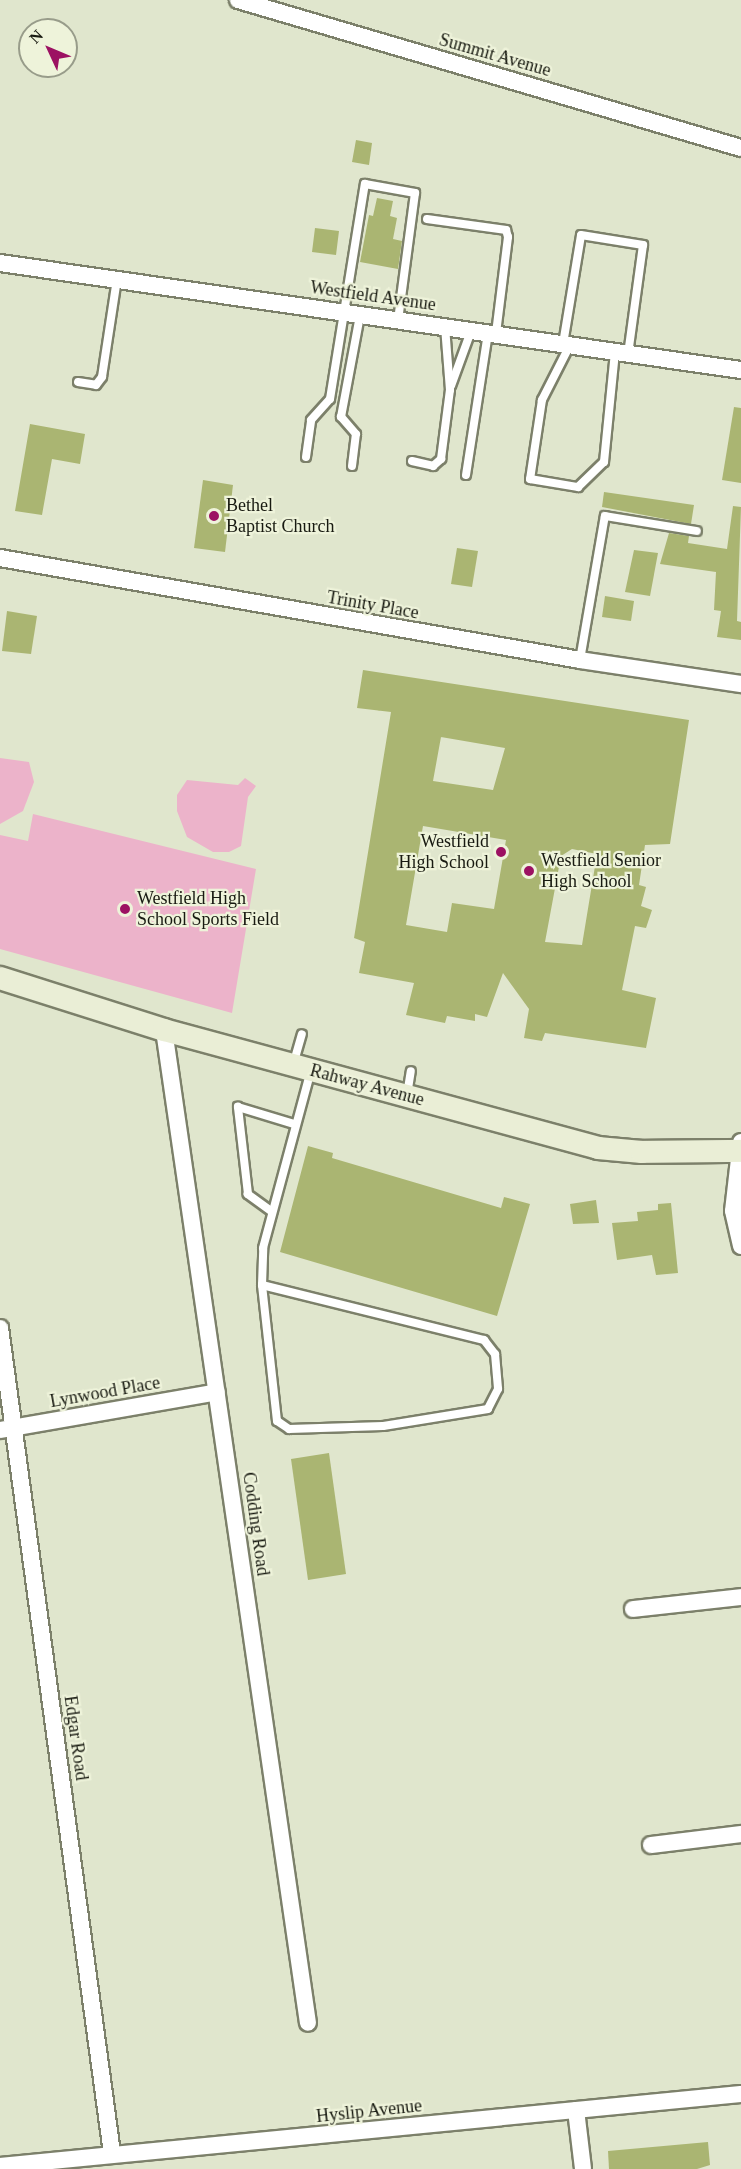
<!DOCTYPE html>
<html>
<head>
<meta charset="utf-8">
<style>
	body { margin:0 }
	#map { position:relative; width:741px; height:2169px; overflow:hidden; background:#e0e6cd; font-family:Georgia,serif }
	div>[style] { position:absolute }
	.green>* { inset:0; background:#ecb3ca }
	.building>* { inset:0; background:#aab572 }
	.roads { filter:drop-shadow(2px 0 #7c806a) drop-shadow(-2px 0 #7c806a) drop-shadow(0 2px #7c806a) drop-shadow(0 -2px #7c806a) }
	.lane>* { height:8px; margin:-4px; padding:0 4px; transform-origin:4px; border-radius:4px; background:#fff }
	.street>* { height:16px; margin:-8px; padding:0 8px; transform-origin:8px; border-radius:8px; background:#fff }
	.secondary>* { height:22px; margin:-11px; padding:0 11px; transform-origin:11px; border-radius:11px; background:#eaeed6 }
	.dots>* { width:16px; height:16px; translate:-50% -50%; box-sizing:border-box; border:3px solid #eef3da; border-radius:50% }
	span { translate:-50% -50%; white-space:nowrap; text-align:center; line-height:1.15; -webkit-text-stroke:4.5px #eef3da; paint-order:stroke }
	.street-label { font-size:18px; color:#181a11 }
	.poi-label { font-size:18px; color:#181a11 }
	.left { translate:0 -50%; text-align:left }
	.right { translate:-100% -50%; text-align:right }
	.north { position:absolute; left:18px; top:18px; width:60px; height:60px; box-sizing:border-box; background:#eef3da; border:2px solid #989c8a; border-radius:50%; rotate:314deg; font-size:16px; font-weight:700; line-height:24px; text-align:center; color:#181a11 }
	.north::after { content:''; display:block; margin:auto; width:21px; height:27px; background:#9c1162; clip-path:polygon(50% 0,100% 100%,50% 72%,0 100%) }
</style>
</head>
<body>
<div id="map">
	<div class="green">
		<div style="clip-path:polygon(0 758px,29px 762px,34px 782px,23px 811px,0 824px)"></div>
		<div style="clip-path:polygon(245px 778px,256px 786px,248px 797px,241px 846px,229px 852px,213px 852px,187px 837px,177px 811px,177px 795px,187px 780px,238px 785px)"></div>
		<div style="clip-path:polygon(33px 814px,256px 869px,232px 1013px,0 949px,0 835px,28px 841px)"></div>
	</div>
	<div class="building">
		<div style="clip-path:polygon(356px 140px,372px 143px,369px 165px,352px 162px)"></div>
		<div style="clip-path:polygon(377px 198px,393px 201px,390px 216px,397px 218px,393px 239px,402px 241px,398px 269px,360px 262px,369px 215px,373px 216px)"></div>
		<div style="clip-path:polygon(315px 228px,339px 231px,336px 255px,312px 252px)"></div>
		<div style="clip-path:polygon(734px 407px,741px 408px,741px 483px,722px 480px)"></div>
		<div style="clip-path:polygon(30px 424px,85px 434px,80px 464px,52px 459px,42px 515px,15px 511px)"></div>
		<div style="clip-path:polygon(203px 480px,233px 485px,225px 552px,194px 548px)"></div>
		<div style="clip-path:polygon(604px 492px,694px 505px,691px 524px,602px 507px)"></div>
		<div style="clip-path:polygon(733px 506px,741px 507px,737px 621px,741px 622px,741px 640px,717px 637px,721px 611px,714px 610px,716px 572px,660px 564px,669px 533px,689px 536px,688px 543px,727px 549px)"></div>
		<div style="clip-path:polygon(457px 548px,478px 551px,472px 587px,451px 584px)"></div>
		<div style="clip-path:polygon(634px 550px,658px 553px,650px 596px,625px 592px)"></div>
		<div style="clip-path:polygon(605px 596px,634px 601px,631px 621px,602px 617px)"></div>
		<div style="clip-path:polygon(7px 611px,37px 616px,31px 654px,2px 651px)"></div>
		<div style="clip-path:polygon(evenodd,363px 670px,689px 720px,670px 844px,645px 845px,639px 885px,646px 887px,641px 906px,652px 910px,646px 928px,635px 926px,622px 990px,656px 998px,646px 1048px,545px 1033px,542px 1041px,524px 1038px,529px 1009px,503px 973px,487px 1017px,475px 1014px,475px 1021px,447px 1016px,445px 1023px,406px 1015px,414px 983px,359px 973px,365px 942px,354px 938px,391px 712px,357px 708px,363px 670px,441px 737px,505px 748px,493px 790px,433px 781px,441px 737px,363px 670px,423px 826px,506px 840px,494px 909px,452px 903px,447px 932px,406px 925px,423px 826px,363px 670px,572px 849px,597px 854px,582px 945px,545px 942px,561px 856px,572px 849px)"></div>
		<div style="clip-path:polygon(308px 1146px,333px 1153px,332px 1158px,501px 1208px,504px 1197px,530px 1204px,497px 1316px,280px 1252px)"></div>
		<div style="clip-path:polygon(596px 1200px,599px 1223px,573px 1224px,570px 1204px)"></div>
		<div style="clip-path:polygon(671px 1203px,678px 1273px,656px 1275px,652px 1255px,617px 1260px,612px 1223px,638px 1221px,637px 1212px,658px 1210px,658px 1204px)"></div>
		<div style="clip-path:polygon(329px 1453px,346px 1574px,308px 1580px,291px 1459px)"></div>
		<div style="clip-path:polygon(708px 2142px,710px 2165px,697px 2169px,609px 2169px,608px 2151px)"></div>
	</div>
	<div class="roads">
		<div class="lane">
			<div style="left:427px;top:219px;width:80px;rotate:7.9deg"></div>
			<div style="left:506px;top:230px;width:7px;rotate:74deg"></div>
			<div style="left:508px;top:237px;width:98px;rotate:97.1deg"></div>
			<div style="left:563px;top:344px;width:110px;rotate:-80.6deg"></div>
			<div style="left:581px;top:235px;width:63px;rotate:9.2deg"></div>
			<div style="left:643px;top:245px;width:110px;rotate:97.8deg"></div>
			<div style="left:570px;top:345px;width:62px;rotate:117deg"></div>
			<div style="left:542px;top:400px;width:80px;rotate:98.6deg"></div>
			<div style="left:530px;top:479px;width:49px;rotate:9.5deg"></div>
			<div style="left:578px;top:487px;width:36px;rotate:-44deg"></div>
			<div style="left:604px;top:462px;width:111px;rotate:-84.3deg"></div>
			<div style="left:78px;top:382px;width:18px;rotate:9deg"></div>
			<div style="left:96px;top:385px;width:10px;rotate:-53deg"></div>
			<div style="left:102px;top:377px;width:99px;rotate:-81.3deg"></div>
			<div style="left:451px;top:386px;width:59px;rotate:-70deg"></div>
			<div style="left:306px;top:457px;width:37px;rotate:-82deg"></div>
			<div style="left:311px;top:420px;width:28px;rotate:-48deg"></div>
			<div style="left:330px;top:399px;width:218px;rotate:-80.8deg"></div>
			<div style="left:365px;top:184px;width:51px;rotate:10.2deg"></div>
			<div style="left:415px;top:193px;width:128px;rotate:97.6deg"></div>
			<div style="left:412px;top:461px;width:22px;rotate:13deg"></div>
			<div style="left:433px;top:466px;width:11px;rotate:-41deg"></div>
			<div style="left:441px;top:459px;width:70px;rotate:-82.6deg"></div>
			<div style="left:450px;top:390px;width:63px;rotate:-94.5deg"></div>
			<div style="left:352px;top:466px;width:32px;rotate:-83deg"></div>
			<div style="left:356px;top:434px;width:23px;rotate:-131deg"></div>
			<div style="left:341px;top:417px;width:104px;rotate:-79.4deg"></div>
			<div style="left:466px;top:475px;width:144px;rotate:-81.2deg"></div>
			<div style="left:580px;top:660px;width:146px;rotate:-80.2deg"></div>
			<div style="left:605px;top:516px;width:93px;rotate:9.3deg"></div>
			<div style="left:293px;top:1065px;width:32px;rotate:-74deg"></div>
			<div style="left:407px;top:1095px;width:24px;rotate:-81deg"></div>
			<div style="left:271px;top:1211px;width:29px;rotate:-144deg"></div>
			<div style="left:248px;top:1194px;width:88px;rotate:-96.6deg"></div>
			<div style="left:238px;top:1107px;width:59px;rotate:16.9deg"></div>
			<div style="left:262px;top:1285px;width:229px;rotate:13.9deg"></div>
			<div style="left:484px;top:1340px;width:18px;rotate:52deg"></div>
			<div style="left:495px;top:1354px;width:35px;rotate:85deg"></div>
			<div style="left:498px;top:1389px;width:22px;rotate:117deg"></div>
			<div style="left:488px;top:1409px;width:106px;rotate:170.8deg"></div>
			<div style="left:383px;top:1426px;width:94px;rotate:178.2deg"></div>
			<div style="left:289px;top:1429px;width:14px;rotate:-146deg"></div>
			<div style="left:277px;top:1421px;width:137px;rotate:-96.3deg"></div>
			<div style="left:262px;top:1285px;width:37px;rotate:-88deg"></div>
			<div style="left:263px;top:1248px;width:184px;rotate:-74.9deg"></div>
		</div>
		<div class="street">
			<div style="left:238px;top:0;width:524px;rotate:16.4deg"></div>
			<div style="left:0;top:263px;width:749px;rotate:8.22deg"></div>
			<div style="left:0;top:558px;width:589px;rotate:9.97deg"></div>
			<div style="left:580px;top:660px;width:163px;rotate:8.5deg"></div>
			<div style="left:164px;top:1030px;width:1003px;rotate:81.75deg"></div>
			<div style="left:741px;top:1142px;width:69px;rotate:96.6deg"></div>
			<div style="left:733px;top:1211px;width:36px;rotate:77deg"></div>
			<div style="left:0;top:1328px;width:833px;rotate:82.27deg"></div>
			<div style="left:0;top:1430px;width:220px;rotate:-9.9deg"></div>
			<div style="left:633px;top:1609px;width:109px;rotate:-6.3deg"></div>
			<div style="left:651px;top:1845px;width:91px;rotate:-7deg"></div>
			<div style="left:576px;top:2110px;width:59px;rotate:83.2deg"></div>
			<div style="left:0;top:2166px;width:744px;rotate:-5.55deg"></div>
		</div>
		<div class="secondary">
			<div style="left:0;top:978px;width:172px;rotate:17.6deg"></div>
			<div style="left:164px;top:1030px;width:450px;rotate:15.2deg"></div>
			<div style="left:598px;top:1148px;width:44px;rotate:5.2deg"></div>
			<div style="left:642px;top:1152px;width:99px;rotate:-0.6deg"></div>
		</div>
	</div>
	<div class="dots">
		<div style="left:214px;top:516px;background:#9c1162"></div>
		<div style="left:501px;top:852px;background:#9c1162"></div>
		<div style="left:529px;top:871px;background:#9c1162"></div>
		<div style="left:125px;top:909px;background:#9c1162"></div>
	</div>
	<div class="street-label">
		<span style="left:495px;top:55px;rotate:16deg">Summit Avenue</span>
		<span style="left:373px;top:296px;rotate:8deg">Westfield Avenue</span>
		<span style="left:373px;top:605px;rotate:10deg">Trinity Place</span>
		<span style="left:367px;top:1085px;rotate:15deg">Rahway Avenue</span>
		<span style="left:105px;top:1392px;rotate:-10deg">Lynwood Place</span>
		<span style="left:256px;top:1524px;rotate:82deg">Codding Road</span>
		<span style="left:76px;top:1738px;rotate:82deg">Edgar Road</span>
		<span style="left:369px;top:2111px;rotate:-6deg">Hyslip Avenue</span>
	</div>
	<div class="poi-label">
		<span class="left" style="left:226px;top:516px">Bethel<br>Baptist Church</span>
		<span class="right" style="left:489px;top:852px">Westfield<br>High School</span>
		<span class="left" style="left:541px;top:871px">Westfield Senior<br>High School</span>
		<span class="left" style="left:137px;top:909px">Westfield High<br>School Sports Field</span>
	</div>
	<div class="north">N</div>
</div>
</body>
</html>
